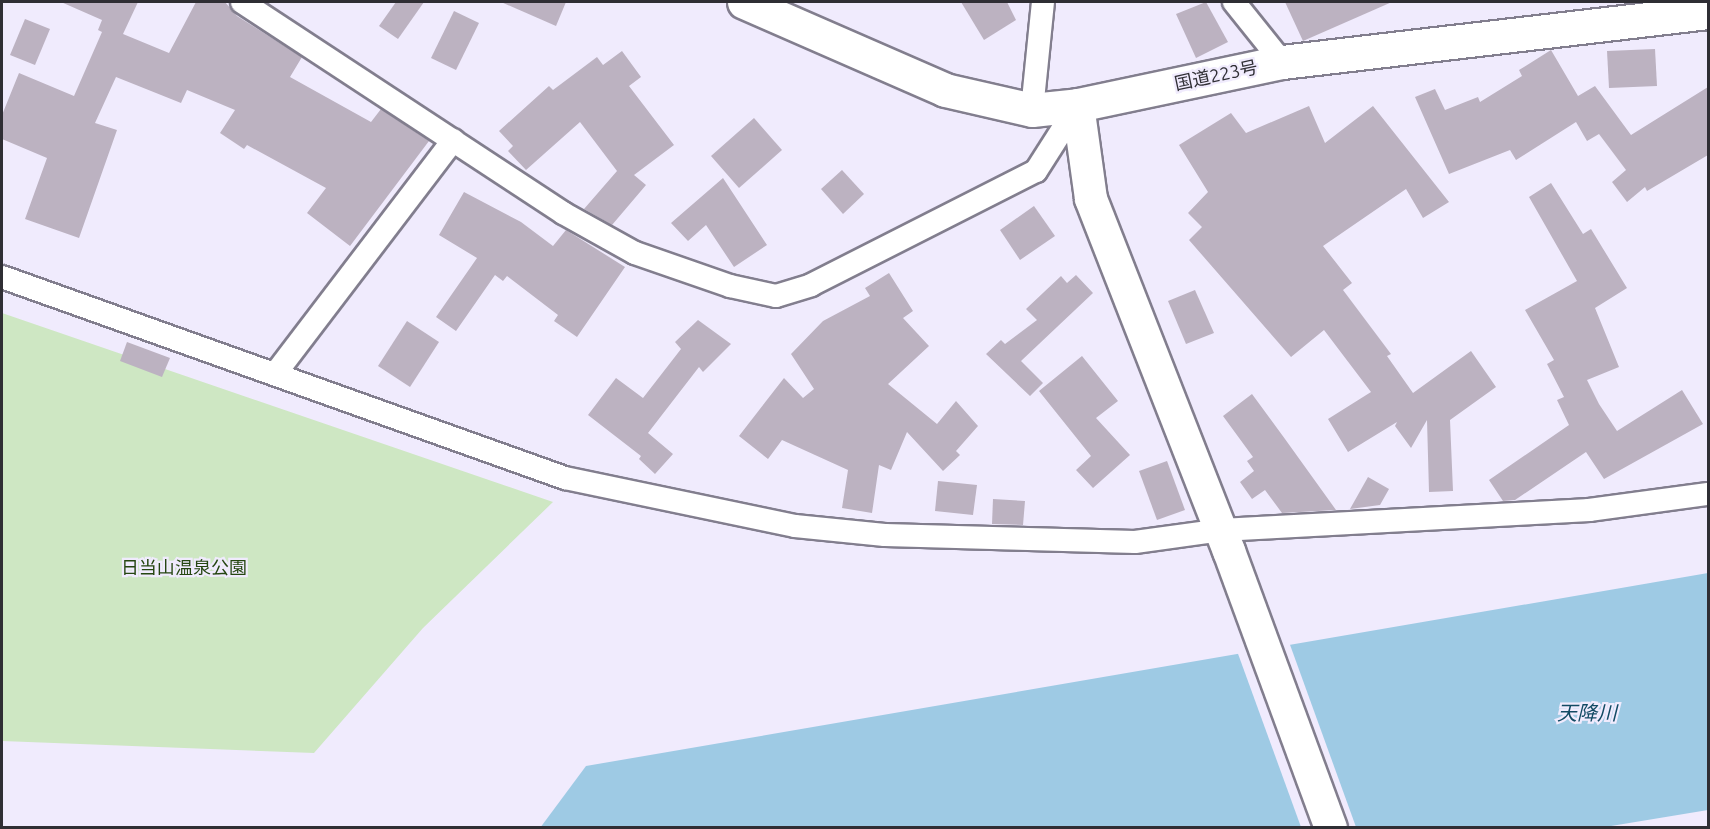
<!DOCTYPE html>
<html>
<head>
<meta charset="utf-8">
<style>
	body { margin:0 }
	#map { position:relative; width:1710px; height:829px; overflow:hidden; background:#f0ebfd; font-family:Ubuntu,"Noto Sans JP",sans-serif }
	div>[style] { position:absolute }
	.green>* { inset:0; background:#cee7c3 }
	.water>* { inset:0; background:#9ecae4 }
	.pier>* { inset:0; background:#f0ebfd }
	.building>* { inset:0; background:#bcb2c1 }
	.roads { filter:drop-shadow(2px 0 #827e8e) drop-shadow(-2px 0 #827e8e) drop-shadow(0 2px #827e8e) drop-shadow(0 -2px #827e8e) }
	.street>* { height:22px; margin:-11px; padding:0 11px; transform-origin:11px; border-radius:11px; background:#fff }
	.secondary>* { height:32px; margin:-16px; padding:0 16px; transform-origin:16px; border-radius:16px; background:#fff }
	.highway>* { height:33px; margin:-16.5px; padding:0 16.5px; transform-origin:16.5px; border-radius:16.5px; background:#fff }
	span { translate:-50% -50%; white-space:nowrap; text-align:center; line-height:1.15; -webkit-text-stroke:4.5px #f0ebfd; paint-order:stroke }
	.street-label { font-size:18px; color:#2f2e34 }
	.park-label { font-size:18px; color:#254611 }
	.water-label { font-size:20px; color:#124a64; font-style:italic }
	.frame { position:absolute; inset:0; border:3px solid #2f2e34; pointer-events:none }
</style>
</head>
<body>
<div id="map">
	<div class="green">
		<div style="clip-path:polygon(2px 313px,553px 502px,423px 628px,314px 753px,2px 741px)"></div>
	</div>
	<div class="water">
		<div style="clip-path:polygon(1708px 573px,1708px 810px,1599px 828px,540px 828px,586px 766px)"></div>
	</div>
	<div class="pier">
		<div style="clip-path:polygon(1289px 642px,1356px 827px,1301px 827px,1237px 651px)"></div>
	</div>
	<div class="building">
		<div style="clip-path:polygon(61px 2px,138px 2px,123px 34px,169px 53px,196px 2px,225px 2px,237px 16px,302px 57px,290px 77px,371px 122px,381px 109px,429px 141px,350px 246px,307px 213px,326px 188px,247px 145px,244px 149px,220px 133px,235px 110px,187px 90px,181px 103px,116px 77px,95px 123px,117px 130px,79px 238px,25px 219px,47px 158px,2px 139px,2px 115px,19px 73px,74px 96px,102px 32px,98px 30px,102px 20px)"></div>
		<div style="clip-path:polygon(396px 2px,424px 2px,398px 39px,379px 26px)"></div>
		<div style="clip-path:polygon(501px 2px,566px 2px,556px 26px)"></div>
		<div style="clip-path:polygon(961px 2px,1007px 2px,1016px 20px,984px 40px)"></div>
		<div style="clip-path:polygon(1206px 2px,1228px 42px,1196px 58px,1176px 14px)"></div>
		<div style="clip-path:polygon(1285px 2px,1392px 2px,1303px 41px)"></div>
		<div style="clip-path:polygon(454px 11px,479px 23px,456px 70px,431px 58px)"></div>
		<div style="clip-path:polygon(25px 19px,50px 29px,35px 65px,10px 55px)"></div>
		<div style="clip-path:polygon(1655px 49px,1657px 86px,1609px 88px,1607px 51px)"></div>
		<div style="clip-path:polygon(1551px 50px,1578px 96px,1595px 86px,1631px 135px,1708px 87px,1708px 155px,1647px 191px,1645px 187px,1627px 202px,1612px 182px,1626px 170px,1599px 134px,1587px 141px,1576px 122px,1516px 160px,1510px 150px,1449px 174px,1415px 97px,1435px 89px,1445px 110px,1478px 97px,1480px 102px,1522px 76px,1519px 70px)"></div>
		<div style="clip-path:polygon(622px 51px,641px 77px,629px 86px,674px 145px,634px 175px,646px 185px,612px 225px,584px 209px,617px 171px,580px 122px,526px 170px,508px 151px,513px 146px,499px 131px,549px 86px,553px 90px,597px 57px,603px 65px)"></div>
		<div style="clip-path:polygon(1309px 106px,1325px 143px,1373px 106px,1449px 202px,1423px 218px,1406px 189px,1323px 246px,1352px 283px,1343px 290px,1391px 354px,1387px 356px,1413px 393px,1471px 351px,1496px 387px,1450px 420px,1453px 491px,1429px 492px,1427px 420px,1411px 448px,1395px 426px,1397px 422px,1348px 452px,1328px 419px,1371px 392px,1324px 330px,1291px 357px,1189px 240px,1202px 227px,1188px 213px,1208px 192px,1179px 145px,1231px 113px,1246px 133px)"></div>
		<div style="clip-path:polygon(754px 118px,782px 150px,739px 188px,711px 156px)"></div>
		<div style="clip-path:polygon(842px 170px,864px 194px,843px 214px,821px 189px)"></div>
		<div style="clip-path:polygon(723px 178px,767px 245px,734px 267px,706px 225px,688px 241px,671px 223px)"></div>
		<div style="clip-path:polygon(1551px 183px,1583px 234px,1591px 229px,1627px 288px,1595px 308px,1619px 367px,1587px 380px,1599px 404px,1617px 431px,1682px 390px,1703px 424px,1604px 479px,1586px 452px,1515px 500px,1503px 501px,1489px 480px,1569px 425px,1557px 400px,1564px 397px,1547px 364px,1554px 360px,1525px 310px,1577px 281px,1529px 197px)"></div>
		<div style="clip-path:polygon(464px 192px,521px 222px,553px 246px,566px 230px,625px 267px,577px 337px,554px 321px,558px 315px,507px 276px,503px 281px,495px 275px,456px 331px,436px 317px,477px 258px,439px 235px)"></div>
		<div style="clip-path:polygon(1034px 206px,1055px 236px,1020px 260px,1000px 230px)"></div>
		<div style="clip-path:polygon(889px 273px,913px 311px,903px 318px,929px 346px,888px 384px,937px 424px,956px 401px,978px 426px,956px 451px,960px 455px,943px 471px,907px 432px,891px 470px,879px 465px,872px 513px,842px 508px,848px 470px,782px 440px,768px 459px,739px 436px,784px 378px,803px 398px,814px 389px,791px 354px,823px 321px,870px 296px,865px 288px)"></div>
		<div style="clip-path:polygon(1076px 275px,1093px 293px,1021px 361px,1043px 383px,1030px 396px,986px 354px,1001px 340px,1005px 344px,1037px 320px,1026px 309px,1061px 276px,1067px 283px)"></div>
		<div style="clip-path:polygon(1195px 290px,1214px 333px,1186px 344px,1168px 301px)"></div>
		<div style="clip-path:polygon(698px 320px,731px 344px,703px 372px,699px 367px,648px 433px,673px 454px,655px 474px,639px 459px,641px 456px,588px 415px,616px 378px,643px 398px,681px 349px,675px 342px)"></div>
		<div style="clip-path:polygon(407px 321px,439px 342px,410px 387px,378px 366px)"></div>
		<div style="clip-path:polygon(127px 342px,170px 358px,162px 377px,120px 361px)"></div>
		<div style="clip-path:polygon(1082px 356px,1118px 401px,1096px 418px,1130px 455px,1093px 488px,1076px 470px,1091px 456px,1039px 391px)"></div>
		<div style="clip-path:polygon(1252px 394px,1285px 439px,1336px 510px,1282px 513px,1265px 490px,1252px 499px,1240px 482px,1254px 471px,1247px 461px,1253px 457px,1223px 416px)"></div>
		<div style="clip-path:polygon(1167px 461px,1185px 510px,1157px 520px,1139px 471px)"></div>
		<div style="clip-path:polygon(1368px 477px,1389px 489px,1380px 505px,1350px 509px)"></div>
		<div style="clip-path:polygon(938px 481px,977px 485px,973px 515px,935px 511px)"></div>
		<div style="clip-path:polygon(993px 499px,1025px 501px,1023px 525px,992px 524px)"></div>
	</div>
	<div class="roads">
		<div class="street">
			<div style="left:242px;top:2px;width:384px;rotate:33.3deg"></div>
			<div style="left:563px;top:213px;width:82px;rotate:29.1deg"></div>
			<div style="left:635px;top:253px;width:101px;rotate:19.2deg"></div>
			<div style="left:730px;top:286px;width:47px;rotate:12.3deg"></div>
			<div style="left:776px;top:296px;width:37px;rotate:-17deg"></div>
			<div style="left:811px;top:285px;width:252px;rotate:-26.9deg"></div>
			<div style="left:1036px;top:171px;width:78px;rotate:-57.5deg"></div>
			<div style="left:1234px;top:2px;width:77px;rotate:51.3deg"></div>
			<div style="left:1032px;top:110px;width:109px;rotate:-84.2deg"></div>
			<div style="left:2px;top:277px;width:598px;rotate:19.65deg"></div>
			<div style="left:565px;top:478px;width:235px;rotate:11.8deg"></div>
			<div style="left:795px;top:526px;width:90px;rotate:5.7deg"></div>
			<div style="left:885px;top:535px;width:250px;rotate:1.6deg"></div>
			<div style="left:1135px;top:542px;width:87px;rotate:-7.9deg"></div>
			<div style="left:1221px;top:530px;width:369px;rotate:-3.1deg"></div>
			<div style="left:1589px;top:510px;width:120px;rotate:-7.7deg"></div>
			<div style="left:275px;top:374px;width:294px;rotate:-52.7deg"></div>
		</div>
		<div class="secondary">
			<div style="left:1078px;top:105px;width:95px;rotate:82.1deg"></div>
			<div style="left:1091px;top:199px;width:378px;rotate:68.6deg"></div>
			<div style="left:1229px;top:551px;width:295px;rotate:69.8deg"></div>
		</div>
		<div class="highway">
			<div style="left:744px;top:2px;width:219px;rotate:23.6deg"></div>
			<div style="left:945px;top:90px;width:89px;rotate:12.9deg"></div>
			<div style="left:1032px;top:110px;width:46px;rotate:-6.2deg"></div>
			<div style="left:1078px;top:105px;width:208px;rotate:-11.9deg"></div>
			<div style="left:1282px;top:62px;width:429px;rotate:-6.7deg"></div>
		</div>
	</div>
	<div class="street-label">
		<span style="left:1216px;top:75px;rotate:-12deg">国道223号</span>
	</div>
	<div class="park-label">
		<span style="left:184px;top:567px">日当山温泉公園</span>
	</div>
	<div class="water-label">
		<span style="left:1587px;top:712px">天降川</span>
	</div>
	<div class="frame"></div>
</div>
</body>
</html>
